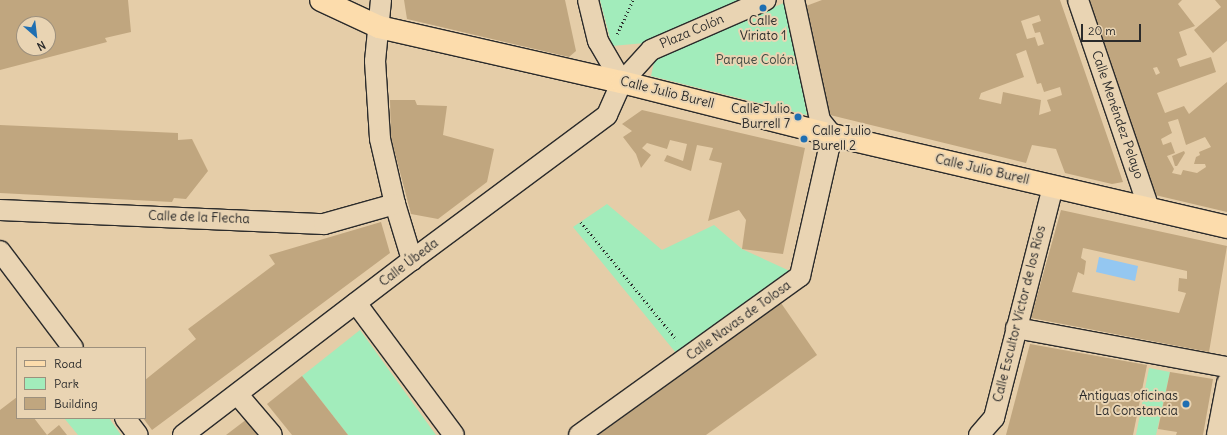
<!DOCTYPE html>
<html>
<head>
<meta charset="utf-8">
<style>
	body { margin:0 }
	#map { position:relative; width:1227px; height:435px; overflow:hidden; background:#e5cda8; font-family:Delius,sans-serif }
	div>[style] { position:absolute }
	.green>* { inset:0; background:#a2ecbb }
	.water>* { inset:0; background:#94c7f1 }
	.building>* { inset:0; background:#c0a67f }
	.path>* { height:2.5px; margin-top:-1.25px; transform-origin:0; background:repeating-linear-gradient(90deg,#2b2b2b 0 1px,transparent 0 4px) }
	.roads { filter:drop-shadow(1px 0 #2b2b2b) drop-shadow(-1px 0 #2b2b2b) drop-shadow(0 1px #2b2b2b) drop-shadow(0 -1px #2b2b2b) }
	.minor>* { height:20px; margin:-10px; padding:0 10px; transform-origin:10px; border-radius:10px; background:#e9d4b3 }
	.major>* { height:22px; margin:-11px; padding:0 11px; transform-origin:11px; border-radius:11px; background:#fcdcac }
	.dots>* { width:11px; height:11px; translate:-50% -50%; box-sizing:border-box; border:2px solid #e9d4b3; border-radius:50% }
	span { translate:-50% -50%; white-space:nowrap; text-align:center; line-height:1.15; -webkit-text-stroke:4px #e9d4b3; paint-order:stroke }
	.poi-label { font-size:13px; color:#2b2b2b }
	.right { translate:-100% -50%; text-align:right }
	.left { translate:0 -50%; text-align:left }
	.street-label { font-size:13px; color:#2b2b2b }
	.park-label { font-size:13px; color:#3d4841 }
	.legend { position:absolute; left:16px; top:347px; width:130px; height:72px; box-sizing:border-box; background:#e9d4b3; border:1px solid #9d907d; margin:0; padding:5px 7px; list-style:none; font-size:12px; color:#2b2b2b }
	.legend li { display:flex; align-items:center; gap:8px; height:20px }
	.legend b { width:20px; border:1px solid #9d907d }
	.north { position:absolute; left:16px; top:16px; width:40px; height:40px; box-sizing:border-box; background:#e9d4b3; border:1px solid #9d907d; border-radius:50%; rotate:152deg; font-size:11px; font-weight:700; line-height:16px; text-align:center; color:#2b2b2b }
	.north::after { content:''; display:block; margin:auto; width:14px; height:18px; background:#1f6fb2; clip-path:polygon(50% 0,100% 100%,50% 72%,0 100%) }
	.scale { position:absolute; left:1081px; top:24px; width:60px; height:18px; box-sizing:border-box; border:2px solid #2b2b2b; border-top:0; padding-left:5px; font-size:12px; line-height:14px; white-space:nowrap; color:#2b2b2b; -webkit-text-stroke:3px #e9d4b3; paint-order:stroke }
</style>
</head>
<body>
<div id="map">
	<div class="green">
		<div style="clip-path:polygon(600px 0,747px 0,645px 43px,612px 46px)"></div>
		<div style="clip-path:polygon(786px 2px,807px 115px,651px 76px,655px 58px)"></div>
		<div style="clip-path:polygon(607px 204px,662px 250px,714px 225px,742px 249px,792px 272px,676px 353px,573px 227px)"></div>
		<div style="clip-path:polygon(360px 330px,436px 435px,348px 435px,302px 376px)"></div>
		<div style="clip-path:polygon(1149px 368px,1170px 372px,1156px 435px,1136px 435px)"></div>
		<div style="clip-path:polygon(64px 418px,109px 418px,121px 435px,78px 435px)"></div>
	</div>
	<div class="water">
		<div style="clip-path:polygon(1099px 257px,1138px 266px,1135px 281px,1096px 272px)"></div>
	</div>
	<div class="building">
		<div style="clip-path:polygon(evenodd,0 0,128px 0,131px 32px,105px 38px,107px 42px,0 70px,0 0,24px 24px,48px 24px,48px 48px,24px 48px,24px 24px)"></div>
		<div style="clip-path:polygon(404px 0,565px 0,576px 51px,569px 57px,407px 19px)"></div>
		<div style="clip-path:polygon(evenodd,822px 0,1060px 0,1123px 182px,1112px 184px,1065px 173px,1056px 149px,1032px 145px,1026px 163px,830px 115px,806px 6px,822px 0,1039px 15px,1041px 21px,1032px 24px,1035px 33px,1040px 32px,1044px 44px,1038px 46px,1035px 37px,1027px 39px,1021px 21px,1039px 15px,822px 0,1026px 50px,1037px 84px,1041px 83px,1044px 92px,1060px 87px,1062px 95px,1047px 100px,1051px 111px,1039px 115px,1041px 100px,1003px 92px,1001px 104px,979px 99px,981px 93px,1024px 77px,1016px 54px,1026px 50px)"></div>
		<div style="clip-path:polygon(evenodd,1087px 0,1182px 0,1178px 4px,1195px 26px,1179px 32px,1187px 55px,1177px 59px,1180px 67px,1211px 57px,1216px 72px,1157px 93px,1165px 113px,1184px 106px,1189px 114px,1227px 82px,1227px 212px,1155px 195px,1087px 0,1157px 67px,1160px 73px,1156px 75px,1153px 68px,1157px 67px,1087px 0,1178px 119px,1186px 145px,1205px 137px,1211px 147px,1199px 152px,1200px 155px,1196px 157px,1194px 164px,1205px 164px,1206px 167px,1197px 173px,1183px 170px,1181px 175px,1172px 173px,1174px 169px,1167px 156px,1175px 153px,1171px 142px,1163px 145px,1161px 139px,1172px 133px,1168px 122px,1178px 119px)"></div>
		<div style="clip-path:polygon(1215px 0,1227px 0,1227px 41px,1213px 53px,1194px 30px,1221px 7px)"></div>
		<div style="clip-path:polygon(390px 100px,415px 100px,417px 105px,447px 106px,443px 135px,494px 149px,487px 182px,438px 219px,411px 214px,391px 138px)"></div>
		<div style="clip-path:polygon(642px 110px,805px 148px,783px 254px,742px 249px,746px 220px,739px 210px,708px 221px,722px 163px,709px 160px,713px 148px,697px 145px,691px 171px,664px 161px,667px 155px,683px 161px,687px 144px,670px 140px,667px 149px,647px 143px,642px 148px,651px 155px,641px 168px,636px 154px,623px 137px,632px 131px,622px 124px)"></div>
		<div style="clip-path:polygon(0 125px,178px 133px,178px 140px,192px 139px,208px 171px,186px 199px,174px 198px,172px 202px,0 193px)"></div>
		<div style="clip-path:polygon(1184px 151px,1185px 153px,1177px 166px,1175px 166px,1172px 156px)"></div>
		<div style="clip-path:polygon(evenodd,1061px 210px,1227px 246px,1209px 352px,1031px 318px,1061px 210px,1083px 248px,1187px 271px,1187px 279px,1179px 278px,1178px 291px,1186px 293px,1179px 313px,1072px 292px,1078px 272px,1084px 275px,1086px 261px,1081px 258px,1083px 248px)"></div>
		<div style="clip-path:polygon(381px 222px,390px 253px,152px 430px,143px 418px,145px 418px,145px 380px,196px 339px,188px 329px,275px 264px,269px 255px)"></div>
		<div style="clip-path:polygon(781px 303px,817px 355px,706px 435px,598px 435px)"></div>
		<div style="clip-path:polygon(1030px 344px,1147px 365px,1133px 435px,1006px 435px)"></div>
		<div style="clip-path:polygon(1170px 372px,1213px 379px,1203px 435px,1176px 435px,1177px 432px,1158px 429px)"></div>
		<div style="clip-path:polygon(302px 376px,348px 435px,292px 435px,267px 404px)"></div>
		<div style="clip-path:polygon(17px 397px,17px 418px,34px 418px,47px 435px,59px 425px,67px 435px,0 435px,0 410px)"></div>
		<div style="clip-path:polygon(247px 419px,261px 435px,226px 435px)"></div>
	</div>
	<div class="path">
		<div style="left:617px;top:34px;width:38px;rotate:-65deg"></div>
		<div style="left:581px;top:222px;width:152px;rotate:50.9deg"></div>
	</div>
	<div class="roads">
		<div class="minor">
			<div style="left:381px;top:0;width:61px;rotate:95.6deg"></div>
			<div style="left:375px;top:61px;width:78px;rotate:86.3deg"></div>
			<div style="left:380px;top:139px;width:67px;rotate:77deg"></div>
			<div style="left:395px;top:204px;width:59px;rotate:73.1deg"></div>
			<div style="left:588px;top:0;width:42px;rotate:76.3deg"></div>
			<div style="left:598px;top:41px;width:48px;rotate:59.7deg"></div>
			<div style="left:1078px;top:0;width:220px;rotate:71.2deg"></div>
			<div style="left:0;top:210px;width:324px;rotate:2.5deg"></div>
			<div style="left:324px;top:224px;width:74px;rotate:-15.7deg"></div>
			<div style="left:0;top:251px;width:121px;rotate:53deg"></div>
			<div style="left:356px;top:303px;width:164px;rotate:53.4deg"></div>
			<div style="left:1016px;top:328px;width:215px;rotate:10.5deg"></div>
			<div style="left:238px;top:395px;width:52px;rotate:49.6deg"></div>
			<div style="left:125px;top:418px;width:21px;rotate:53deg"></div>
			<div style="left:183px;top:435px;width:288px;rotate:-37.4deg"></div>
			<div style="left:412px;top:260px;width:243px;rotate:-36.6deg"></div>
			<div style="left:607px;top:115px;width:36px;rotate:-66deg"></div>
			<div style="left:622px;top:82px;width:43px;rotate:-47.8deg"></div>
			<div style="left:651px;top:50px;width:125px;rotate:-23.5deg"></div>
			<div style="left:579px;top:435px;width:272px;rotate:-35.7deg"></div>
			<div style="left:800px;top:276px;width:145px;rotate:-77.2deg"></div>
			<div style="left:832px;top:135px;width:19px;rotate:-129deg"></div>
			<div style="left:820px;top:120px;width:123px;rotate:-102.2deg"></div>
			<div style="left:979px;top:435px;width:23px;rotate:-49deg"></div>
			<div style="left:994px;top:418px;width:238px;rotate:-75.7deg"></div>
			<div style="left:1217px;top:435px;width:53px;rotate:-79.1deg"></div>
		</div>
		<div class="major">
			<div style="left:321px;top:0;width:64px;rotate:25deg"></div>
			<div style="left:379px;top:27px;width:249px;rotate:12.8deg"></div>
			<div style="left:622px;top:82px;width:217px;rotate:14.2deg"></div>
			<div style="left:832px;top:135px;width:406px;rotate:13.1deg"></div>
		</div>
	</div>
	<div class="dots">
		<div style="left:763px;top:8px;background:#1f6fb2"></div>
		<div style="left:798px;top:117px;background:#1f6fb2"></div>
		<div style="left:804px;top:139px;background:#1f6fb2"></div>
		<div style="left:1186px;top:404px;background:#1f6fb2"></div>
	</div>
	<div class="poi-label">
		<span style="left:763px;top:29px">Calle<br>Viriato 1</span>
		<span class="right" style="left:790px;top:117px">Calle Julio<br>Burrell 7</span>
		<span class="left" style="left:812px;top:139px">Calle Julio<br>Burell 2</span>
		<span class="right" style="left:1178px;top:404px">Antiguas oficinas<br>La Constancia</span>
	</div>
	<div class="street-label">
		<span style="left:692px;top:32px;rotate:-23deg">Plaza Colón</span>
		<span style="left:667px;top:93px;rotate:14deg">Calle Julio Burell</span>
		<span style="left:1117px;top:115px;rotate:71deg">Calle Menéndez Pelayo</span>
		<span style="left:982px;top:170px;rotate:13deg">Calle Julio Burell</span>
		<span style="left:199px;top:218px;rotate:2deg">Calle de la Flecha</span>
		<span style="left:409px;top:263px;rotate:-37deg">Calle Úbeda</span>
		<span style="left:1020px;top:314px;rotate:-76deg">Calle Escultor Víctor de los Ríos</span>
		<span style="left:739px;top:321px;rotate:-36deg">Calle Navas de Tolosa</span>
	</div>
	<div class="park-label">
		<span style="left:755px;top:60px">Parque Colón</span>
	</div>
	<ul class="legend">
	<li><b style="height:5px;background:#fcdcac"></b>Road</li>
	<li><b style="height:11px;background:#a2ecbb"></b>Park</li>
	<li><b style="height:11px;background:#c0a67f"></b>Building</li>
	</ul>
	<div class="north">N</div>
	<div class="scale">20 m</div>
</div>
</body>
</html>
